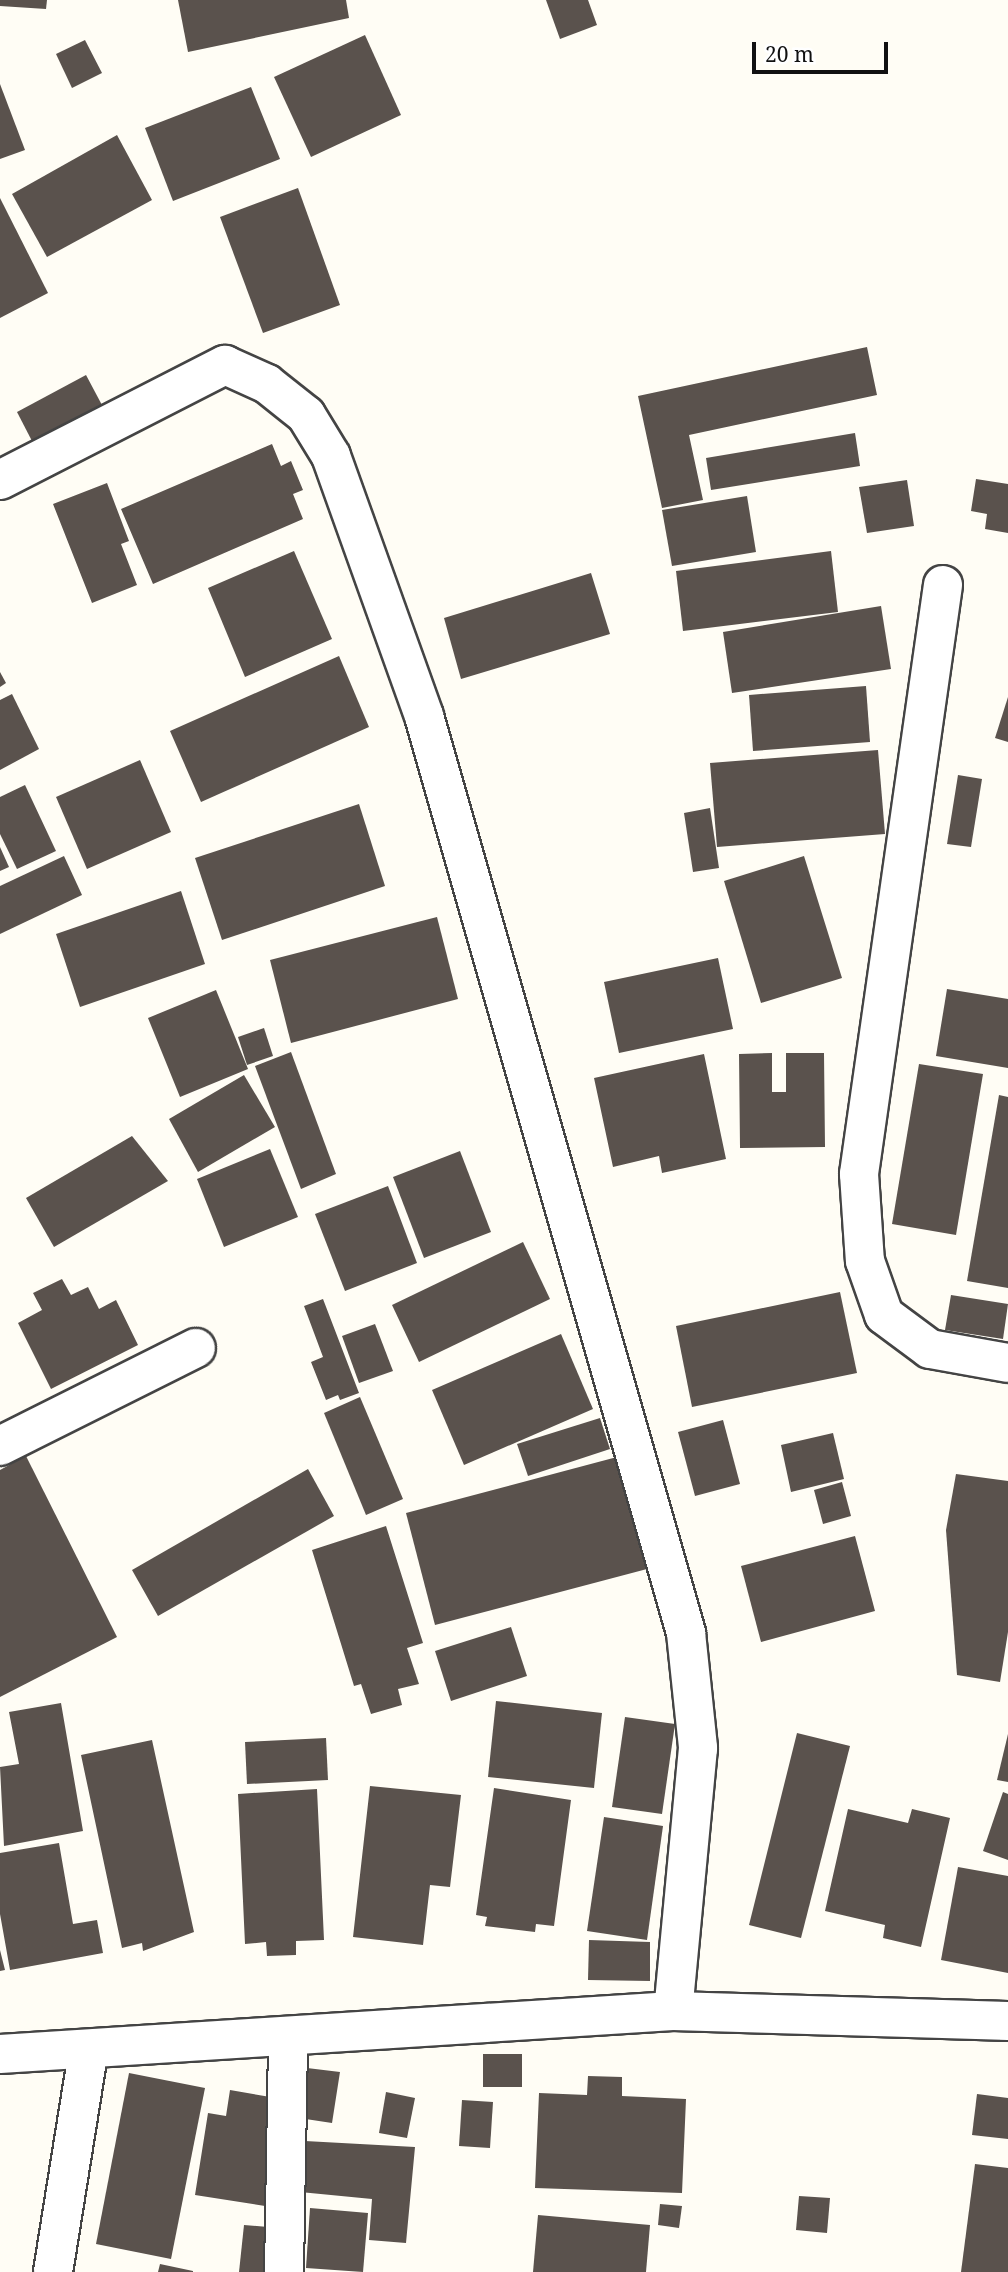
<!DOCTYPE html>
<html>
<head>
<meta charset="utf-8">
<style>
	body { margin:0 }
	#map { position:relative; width:1008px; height:2272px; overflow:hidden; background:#fffdf5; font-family:"Noto Serif",serif }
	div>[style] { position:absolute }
	.building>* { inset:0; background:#5a524d }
	.roads { filter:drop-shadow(2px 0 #444) drop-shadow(-2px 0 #444) drop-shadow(0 2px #444) drop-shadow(0 -2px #444) }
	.minor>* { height:38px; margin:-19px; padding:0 19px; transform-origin:19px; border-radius:19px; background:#fff }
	span { translate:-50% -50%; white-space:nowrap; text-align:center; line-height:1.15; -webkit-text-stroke:7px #fff; paint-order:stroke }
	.scale { position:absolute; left:752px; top:42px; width:136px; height:32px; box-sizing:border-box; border:4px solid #111; border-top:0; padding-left:9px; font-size:21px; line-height:24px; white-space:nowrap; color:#111; -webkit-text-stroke:5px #fff; paint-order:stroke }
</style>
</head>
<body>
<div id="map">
	<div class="building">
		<div style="clip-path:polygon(0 0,47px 0,46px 9px,0 6px)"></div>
		<div style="clip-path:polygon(178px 0,346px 0,349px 18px,188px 52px)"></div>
		<div style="clip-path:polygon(546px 0,588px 0,597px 25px,560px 39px)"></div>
		<div style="clip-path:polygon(365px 35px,401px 115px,311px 157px,274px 77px)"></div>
		<div style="clip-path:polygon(85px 40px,102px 73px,72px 88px,56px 54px)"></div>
		<div style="clip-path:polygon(0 84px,25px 150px,0 159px)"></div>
		<div style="clip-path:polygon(251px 87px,280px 159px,173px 201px,145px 128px)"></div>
		<div style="clip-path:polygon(117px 135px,152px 200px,47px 257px,12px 194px)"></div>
		<div style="clip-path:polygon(298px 188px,340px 305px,263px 333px,220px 217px)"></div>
		<div style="clip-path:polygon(0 198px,48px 293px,0 318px)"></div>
		<div style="clip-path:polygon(867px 347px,877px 395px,689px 435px,703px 500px,662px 508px,638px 396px)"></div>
		<div style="clip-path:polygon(86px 375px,103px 407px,33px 443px,17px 412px)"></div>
		<div style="clip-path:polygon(855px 433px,860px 466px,711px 490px,706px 458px)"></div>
		<div style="clip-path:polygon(272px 444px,281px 466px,291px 461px,303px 490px,293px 494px,303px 519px,153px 584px,121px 509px)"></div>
		<div style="clip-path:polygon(976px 479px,1008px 484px,1008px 533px,985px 529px,987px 514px,971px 511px)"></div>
		<div style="clip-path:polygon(907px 480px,914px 526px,867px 533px,859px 487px)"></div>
		<div style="clip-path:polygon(107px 483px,129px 541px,121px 544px,137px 585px,92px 603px,53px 504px)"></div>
		<div style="clip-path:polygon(747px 496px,756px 552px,672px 566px,662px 510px)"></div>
		<div style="clip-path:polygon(294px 551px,332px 639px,245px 677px,208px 588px)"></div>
		<div style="clip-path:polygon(831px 551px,838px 612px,683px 631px,676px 571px)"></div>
		<div style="clip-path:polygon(591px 573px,610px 634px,461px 679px,444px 618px)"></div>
		<div style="clip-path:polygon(881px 606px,891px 669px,732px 693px,723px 632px)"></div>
		<div style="clip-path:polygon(339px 656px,369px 727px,201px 802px,170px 731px)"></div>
		<div style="clip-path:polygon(0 672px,6px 683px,0 687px)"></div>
		<div style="clip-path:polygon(866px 686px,870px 742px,753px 751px,749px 695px)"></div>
		<div style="clip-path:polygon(12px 694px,39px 749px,0 770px,0 700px)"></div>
		<div style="clip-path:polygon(1008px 697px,1008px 742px,995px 738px)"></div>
		<div style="clip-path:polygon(878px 750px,885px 834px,717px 847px,710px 763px)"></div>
		<div style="clip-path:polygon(140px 760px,171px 832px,87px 869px,56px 797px)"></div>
		<div style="clip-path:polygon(958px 775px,982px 779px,971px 847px,947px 844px)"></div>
		<div style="clip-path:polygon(25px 785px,56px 851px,17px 869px,0 834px,0 797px)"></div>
		<div style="clip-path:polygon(359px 804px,385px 886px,222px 940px,195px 858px)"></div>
		<div style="clip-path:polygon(710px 808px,719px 868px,693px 872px,684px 813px)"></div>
		<div style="clip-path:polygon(0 847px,9px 867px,0 871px)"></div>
		<div style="clip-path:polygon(64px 856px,82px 895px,0 934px,0 886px)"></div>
		<div style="clip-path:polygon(804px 856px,842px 978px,761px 1003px,724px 881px)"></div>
		<div style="clip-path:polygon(181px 891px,205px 964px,80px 1007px,56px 934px)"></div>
		<div style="clip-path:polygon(437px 917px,458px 999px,291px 1043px,270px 960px)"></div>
		<div style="clip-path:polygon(718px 958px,733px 1029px,619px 1053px,604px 982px)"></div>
		<div style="clip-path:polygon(947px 989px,1008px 999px,1008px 1068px,936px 1056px)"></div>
		<div style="clip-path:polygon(216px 990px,248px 1069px,180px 1097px,148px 1018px)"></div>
		<div style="clip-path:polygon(264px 1028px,273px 1056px,247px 1065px,238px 1037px)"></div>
		<div style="clip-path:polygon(291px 1052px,336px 1174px,301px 1189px,255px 1066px)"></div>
		<div style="clip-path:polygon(772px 1053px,772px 1092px,786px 1092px,786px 1053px,824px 1053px,825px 1147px,740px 1148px,739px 1054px)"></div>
		<div style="clip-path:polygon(704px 1054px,726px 1159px,662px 1173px,659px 1156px,613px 1167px,594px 1078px)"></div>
		<div style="clip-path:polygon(919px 1064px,983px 1074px,956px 1235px,892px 1224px)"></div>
		<div style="clip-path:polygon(244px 1075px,275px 1127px,198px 1172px,169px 1119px)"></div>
		<div style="clip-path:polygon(999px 1095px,1008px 1097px,1008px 1288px,967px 1281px)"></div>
		<div style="clip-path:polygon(132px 1136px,168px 1181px,54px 1247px,26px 1198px)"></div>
		<div style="clip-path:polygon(270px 1149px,298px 1217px,224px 1247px,197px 1179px)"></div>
		<div style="clip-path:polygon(460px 1151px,491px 1232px,424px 1258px,393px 1177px)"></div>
		<div style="clip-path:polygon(388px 1186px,417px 1263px,345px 1291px,315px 1214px)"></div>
		<div style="clip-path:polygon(523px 1242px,550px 1299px,419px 1362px,392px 1305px)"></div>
		<div style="clip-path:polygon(62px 1279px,71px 1295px,88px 1287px,99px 1309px,116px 1300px,138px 1345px,51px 1389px,18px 1323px,42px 1310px,33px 1293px)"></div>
		<div style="clip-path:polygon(840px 1292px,857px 1373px,692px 1407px,676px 1326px)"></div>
		<div style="clip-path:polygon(951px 1295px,1008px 1304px,1003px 1339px,945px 1330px)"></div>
		<div style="clip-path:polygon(323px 1299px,359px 1393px,340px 1400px,338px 1395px,326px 1400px,311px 1362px,323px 1357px,304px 1306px)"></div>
		<div style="clip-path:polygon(375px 1324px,393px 1371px,359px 1383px,342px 1336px)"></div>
		<div style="clip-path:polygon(561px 1334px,593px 1409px,464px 1465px,432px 1390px)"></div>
		<div style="clip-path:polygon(360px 1397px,403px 1499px,366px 1515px,324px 1413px)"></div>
		<div style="clip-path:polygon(600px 1418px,610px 1449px,528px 1476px,517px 1444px)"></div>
		<div style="clip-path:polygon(723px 1420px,740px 1484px,695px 1496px,678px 1432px)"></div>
		<div style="clip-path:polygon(833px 1433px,844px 1479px,791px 1492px,781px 1445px)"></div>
		<div style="clip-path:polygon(26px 1456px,117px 1637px,0 1697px,0 1470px)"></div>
		<div style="clip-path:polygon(617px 1457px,647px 1569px,435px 1625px,406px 1513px)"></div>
		<div style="clip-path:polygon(308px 1469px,334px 1516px,158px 1616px,132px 1570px)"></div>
		<div style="clip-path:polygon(956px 1474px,1008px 1481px,1008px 1632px,1000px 1682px,957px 1675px,946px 1530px)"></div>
		<div style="clip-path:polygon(842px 1482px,851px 1516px,823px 1524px,814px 1490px)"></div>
		<div style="clip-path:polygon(386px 1526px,423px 1643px,407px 1648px,419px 1684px,398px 1689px,402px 1705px,371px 1714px,361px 1684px,354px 1686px,312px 1550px)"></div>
		<div style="clip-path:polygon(855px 1536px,875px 1611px,761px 1642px,741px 1566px)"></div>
		<div style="clip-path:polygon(511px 1627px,527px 1676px,451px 1701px,435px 1651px)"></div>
		<div style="clip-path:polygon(496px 1701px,602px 1713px,594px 1788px,488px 1777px)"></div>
		<div style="clip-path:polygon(61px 1703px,83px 1831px,4px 1846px,0 1767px,19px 1764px,9px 1712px)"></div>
		<div style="clip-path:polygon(625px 1717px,675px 1724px,662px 1814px,612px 1807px)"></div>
		<div style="clip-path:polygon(797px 1733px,850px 1746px,801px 1938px,749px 1925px)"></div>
		<div style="clip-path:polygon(1008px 1734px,1008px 1782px,997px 1780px)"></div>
		<div style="clip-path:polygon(326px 1738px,328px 1780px,247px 1784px,245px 1742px)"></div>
		<div style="clip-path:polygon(152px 1740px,194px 1932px,143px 1951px,142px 1943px,122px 1948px,81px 1755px)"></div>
		<div style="clip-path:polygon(370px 1786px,461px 1795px,450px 1887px,430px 1885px,423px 1945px,353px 1937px)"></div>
		<div style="clip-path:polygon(494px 1788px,571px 1800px,554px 1926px,536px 1924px,535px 1932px,485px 1926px,487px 1917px,476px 1915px)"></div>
		<div style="clip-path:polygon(317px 1789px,324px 1940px,296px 1941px,296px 1955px,267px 1956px,266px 1942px,245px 1944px,238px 1794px)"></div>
		<div style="clip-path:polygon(1003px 1792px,1008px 1794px,1008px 1860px,983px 1851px)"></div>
		<div style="clip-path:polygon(848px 1809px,908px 1823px,912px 1809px,950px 1818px,921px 1947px,883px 1938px,885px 1925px,825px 1911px)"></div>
		<div style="clip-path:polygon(604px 1817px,663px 1826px,647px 1940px,587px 1931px)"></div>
		<div style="clip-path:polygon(59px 1843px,73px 1924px,97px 1920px,103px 1953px,10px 1970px,0 1914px,0 1853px)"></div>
		<div style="clip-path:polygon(958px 1867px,1008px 1876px,1008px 1973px,941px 1960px)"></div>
		<div style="clip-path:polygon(589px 1940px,650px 1942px,650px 1981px,588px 1980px)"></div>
		<div style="clip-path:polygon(0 1950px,5px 1970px,0 1971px)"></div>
		<div style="clip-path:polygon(483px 2054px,522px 2054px,522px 2087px,483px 2087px)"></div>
		<div style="clip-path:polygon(307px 2068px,340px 2072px,332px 2123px,299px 2118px)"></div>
		<div style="clip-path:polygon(129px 2073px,205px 2088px,171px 2259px,96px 2244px)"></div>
		<div style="clip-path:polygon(588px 2076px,622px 2077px,622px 2096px,686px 2099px,682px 2193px,535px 2188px,539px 2093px,587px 2095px)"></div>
		<div style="clip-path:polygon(230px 2090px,282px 2099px,265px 2206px,195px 2195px,208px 2113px,226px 2116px)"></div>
		<div style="clip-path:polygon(386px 2092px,415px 2098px,407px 2138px,379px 2133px)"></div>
		<div style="clip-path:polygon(977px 2094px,1008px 2098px,1008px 2139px,972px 2135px)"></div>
		<div style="clip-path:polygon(462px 2100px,493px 2102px,490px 2148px,459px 2146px)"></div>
		<div style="clip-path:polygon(305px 2141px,415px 2147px,406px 2243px,369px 2240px,372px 2199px,300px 2192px)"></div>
		<div style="clip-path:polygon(975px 2164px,1008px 2168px,1008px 2272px,961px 2272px)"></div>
		<div style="clip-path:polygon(799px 2196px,830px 2198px,827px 2233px,796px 2230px)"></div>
		<div style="clip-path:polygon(660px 2204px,682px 2206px,679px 2228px,658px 2225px)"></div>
		<div style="clip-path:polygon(310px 2208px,368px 2213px,363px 2272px,306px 2268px)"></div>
		<div style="clip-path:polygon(538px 2215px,650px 2225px,646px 2272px,533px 2272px)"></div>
		<div style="clip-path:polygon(244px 2225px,268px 2227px,264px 2272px,239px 2272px)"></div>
		<div style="clip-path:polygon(160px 2264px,193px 2271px,193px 2272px,158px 2272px)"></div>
	</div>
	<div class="roads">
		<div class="minor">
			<div style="left:0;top:480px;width:253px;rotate:-27.1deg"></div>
			<div style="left:225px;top:365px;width:46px;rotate:24.3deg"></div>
			<div style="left:267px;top:384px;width:50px;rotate:38.5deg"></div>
			<div style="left:306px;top:415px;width:48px;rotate:58.6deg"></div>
			<div style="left:331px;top:456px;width:276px;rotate:70.3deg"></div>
			<div style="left:424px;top:716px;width:954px;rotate:74.05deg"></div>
			<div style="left:686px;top:1633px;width:116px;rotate:84deg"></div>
			<div style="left:698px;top:1748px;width:264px;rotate:95.4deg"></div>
			<div style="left:943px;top:585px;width:595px;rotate:98.12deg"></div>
			<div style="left:859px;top:1174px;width:87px;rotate:86.1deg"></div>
			<div style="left:865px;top:1261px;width:57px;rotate:70.6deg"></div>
			<div style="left:884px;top:1315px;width:57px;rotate:36.5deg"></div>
			<div style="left:930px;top:1349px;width:79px;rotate:10.2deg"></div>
			<div style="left:0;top:1446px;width:219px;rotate:-26.6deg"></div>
			<div style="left:0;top:2054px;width:674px;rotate:-3.66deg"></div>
			<div style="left:673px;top:2011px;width:335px;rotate:1.7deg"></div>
			<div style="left:53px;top:2272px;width:222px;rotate:-80.9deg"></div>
			<div style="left:284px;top:2272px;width:233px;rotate:-89deg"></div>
		</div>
	</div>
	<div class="scale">20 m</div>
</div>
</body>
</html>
